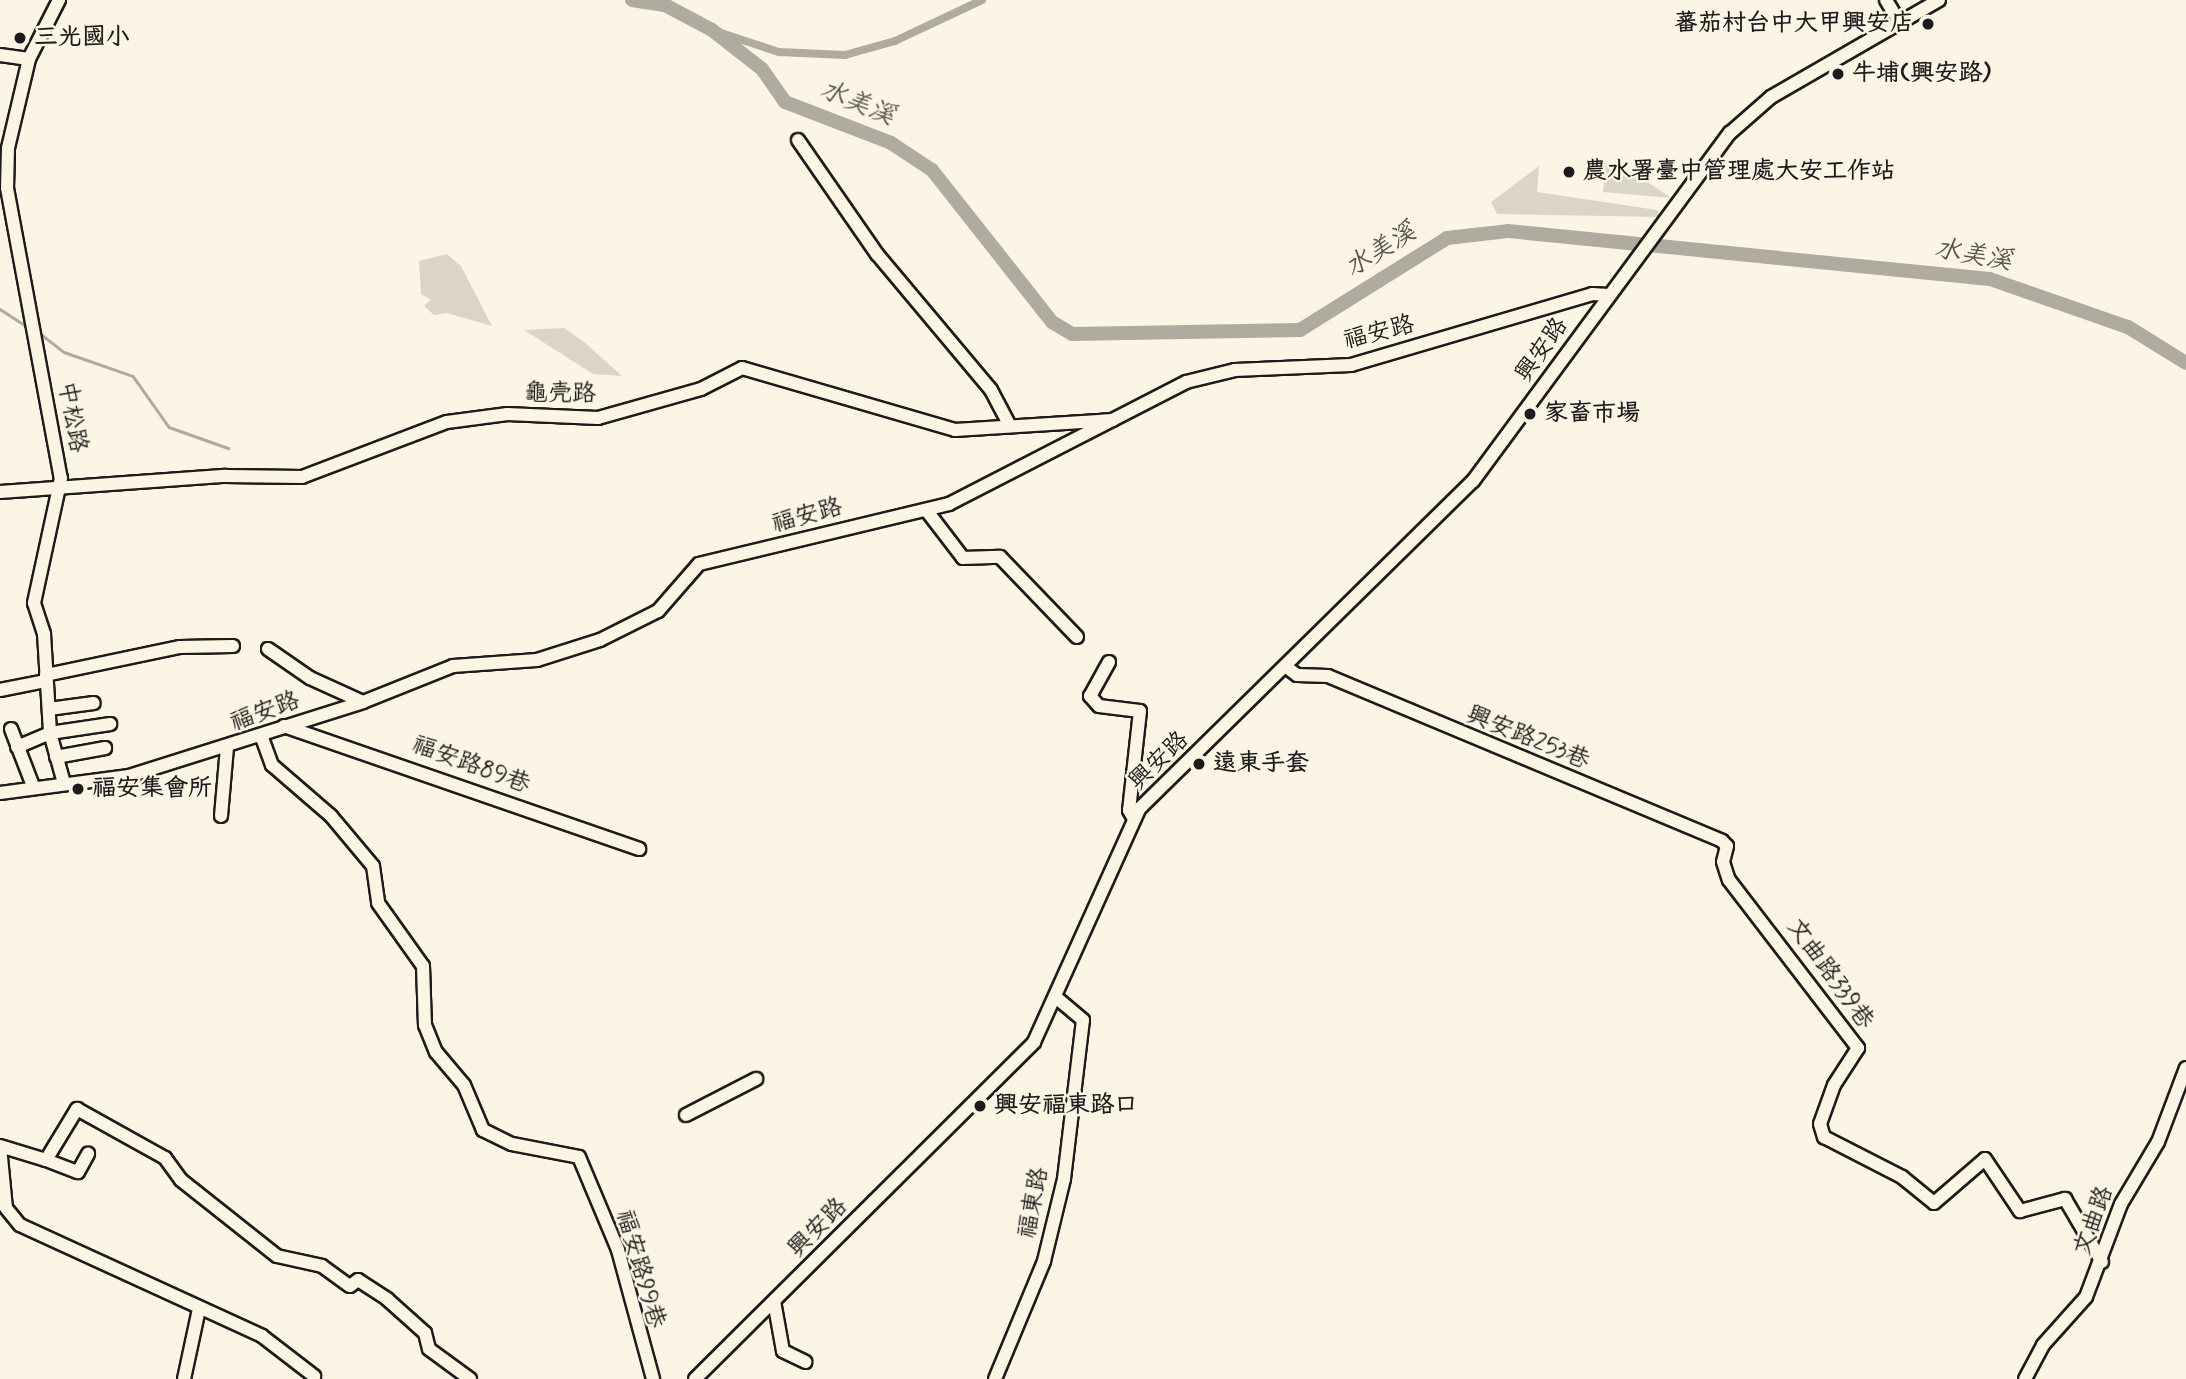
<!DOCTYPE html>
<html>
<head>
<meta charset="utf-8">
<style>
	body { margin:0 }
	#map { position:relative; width:2186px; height:1379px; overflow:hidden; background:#fcf5e5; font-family:Mynerve,"LXGW WenKai TC",sans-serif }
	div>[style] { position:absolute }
	.green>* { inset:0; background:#dbd5c8 }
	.stream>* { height:2.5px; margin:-1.25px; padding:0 1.25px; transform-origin:1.25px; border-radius:1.25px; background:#b0aba1 }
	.canal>* { height:8px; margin:-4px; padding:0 4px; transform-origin:4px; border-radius:4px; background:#b0aba1 }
	.river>* { height:14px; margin:-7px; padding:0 7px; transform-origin:7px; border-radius:7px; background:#b0aba1 }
	.roads { filter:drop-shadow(2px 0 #1c1c1c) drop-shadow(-2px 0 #1c1c1c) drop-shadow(0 2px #1c1c1c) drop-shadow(0 -2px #1c1c1c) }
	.minor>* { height:12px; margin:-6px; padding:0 6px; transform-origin:6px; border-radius:6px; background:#fcf5e5 }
	.dots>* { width:19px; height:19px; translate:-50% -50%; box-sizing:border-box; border:4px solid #fcf5e5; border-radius:50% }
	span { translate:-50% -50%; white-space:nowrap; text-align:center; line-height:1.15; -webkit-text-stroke:5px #fcf5e5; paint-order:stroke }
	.poi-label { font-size:24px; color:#1c1c1c; font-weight:700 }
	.right { translate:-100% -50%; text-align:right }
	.left { translate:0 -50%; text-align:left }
	.street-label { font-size:24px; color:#1c1c1c }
	.water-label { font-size:26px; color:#575551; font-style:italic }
</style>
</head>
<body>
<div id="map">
	<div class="green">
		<div style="clip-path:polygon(1606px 163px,1636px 174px,1671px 198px,1603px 192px)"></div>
		<div style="clip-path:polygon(1539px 166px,1537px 192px,1657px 210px,1660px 217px,1497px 214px,1491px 202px)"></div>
		<div style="clip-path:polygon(447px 254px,461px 266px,492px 326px,447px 313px,434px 315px,424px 306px,431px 300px,421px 294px,419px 261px)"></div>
		<div style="clip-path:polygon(564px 328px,584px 342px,622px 376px,593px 374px,524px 330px)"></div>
	</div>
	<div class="stream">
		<div style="left:0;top:309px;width:33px;rotate:33deg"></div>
		<div style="left:37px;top:331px;width:34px;rotate:38deg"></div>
		<div style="left:64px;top:352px;width:73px;rotate:19.2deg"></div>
		<div style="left:133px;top:376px;width:62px;rotate:54.8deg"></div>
		<div style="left:169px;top:427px;width:63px;rotate:19.6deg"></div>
	</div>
	<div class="canal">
		<div style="left:712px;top:30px;width:71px;rotate:18.2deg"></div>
		<div style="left:779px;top:52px;width:66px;rotate:2.6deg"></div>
		<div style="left:845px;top:55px;width:52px;rotate:-15.6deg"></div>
		<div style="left:895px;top:41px;width:96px;rotate:-25.2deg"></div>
	</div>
	<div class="river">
		<div style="left:632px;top:0;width:33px;rotate:9deg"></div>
		<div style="left:665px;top:5px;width:53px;rotate:28deg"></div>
		<div style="left:712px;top:30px;width:63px;rotate:38deg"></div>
		<div style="left:762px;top:69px;width:40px;rotate:55.1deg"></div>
		<div style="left:785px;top:102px;width:114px;rotate:21.1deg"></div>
		<div style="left:891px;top:143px;width:49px;rotate:33.4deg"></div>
		<div style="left:932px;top:170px;width:194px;rotate:51.7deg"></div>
		<div style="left:1052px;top:322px;width:23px;rotate:31deg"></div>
		<div style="left:1072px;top:334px;width:228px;rotate:-1deg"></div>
		<div style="left:1300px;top:330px;width:173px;rotate:-32deg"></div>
		<div style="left:1447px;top:238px;width:61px;rotate:-6.5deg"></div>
		<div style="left:1508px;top:231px;width:484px;rotate:5.7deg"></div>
		<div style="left:1990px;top:279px;width:146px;rotate:19.2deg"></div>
		<div style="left:2128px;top:327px;width:68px;rotate:31.8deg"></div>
	</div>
	<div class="roads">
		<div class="minor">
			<div style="left:59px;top:0;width:66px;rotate:117deg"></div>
			<div style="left:29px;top:59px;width:91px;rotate:103.3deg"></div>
			<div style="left:8px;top:148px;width:40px;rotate:91.4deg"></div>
			<div style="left:7px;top:188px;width:295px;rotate:79.5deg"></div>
			<div style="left:61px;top:478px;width:128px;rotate:102.2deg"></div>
			<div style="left:34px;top:603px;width:33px;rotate:72deg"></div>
			<div style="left:44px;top:634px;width:99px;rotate:86.5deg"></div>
			<div style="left:50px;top:733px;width:52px;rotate:74.4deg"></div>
			<div style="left:1886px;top:0;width:27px;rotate:59deg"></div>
			<div style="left:0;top:55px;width:29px;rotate:8deg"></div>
			<div style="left:798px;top:140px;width:139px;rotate:55.3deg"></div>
			<div style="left:877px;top:254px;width:177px;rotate:50deg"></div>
			<div style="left:991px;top:390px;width:41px;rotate:62.2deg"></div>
			<div style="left:0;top:492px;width:226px;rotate:-4.1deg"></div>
			<div style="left:225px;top:476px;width:77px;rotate:0.7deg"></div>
			<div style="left:302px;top:477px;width:155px;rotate:-20.8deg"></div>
			<div style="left:447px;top:422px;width:61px;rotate:-7.6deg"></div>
			<div style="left:507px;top:414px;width:91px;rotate:2.5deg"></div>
			<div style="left:598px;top:418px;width:107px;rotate:-15.7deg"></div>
			<div style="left:701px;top:389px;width:46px;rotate:-27.1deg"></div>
			<div style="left:742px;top:368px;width:222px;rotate:16.2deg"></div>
			<div style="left:955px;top:430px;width:158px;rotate:-3.6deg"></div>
			<div style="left:927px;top:511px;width:59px;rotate:52.5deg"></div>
			<div style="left:963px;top:558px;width:37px;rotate:-2deg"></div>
			<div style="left:1000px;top:557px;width:111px;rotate:46.1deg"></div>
			<div style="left:268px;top:649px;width:51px;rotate:34.6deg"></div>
			<div style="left:310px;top:678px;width:58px;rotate:24.4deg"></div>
			<div style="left:1109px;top:662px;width:39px;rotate:119deg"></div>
			<div style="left:1090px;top:696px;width:13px;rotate:48deg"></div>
			<div style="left:1099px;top:706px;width:41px;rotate:7deg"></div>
			<div style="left:1140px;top:711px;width:100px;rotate:96.3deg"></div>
			<div style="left:1129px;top:810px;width:10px;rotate:61deg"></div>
			<div style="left:1285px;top:666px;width:15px;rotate:37deg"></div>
			<div style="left:1297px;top:675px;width:31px;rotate:2deg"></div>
			<div style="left:1328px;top:676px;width:427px;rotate:22.7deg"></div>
			<div style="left:1722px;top:841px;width:7px;rotate:45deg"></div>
			<div style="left:1727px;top:846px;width:16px;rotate:104deg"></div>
			<div style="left:1723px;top:862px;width:19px;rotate:72deg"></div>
			<div style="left:1729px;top:880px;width:212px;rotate:52.5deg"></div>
			<div style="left:1858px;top:1048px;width:44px;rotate:123deg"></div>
			<div style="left:1834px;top:1085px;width:41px;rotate:109.7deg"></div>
			<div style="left:1820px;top:1124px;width:14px;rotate:73deg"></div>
			<div style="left:1824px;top:1137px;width:88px;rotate:27.1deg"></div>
			<div style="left:1902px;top:1177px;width:41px;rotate:39.1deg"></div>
			<div style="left:1934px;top:1203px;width:67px;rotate:-40.8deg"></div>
			<div style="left:1985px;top:1159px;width:63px;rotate:56.1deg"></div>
			<div style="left:2020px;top:1211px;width:47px;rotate:-14.9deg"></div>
			<div style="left:2065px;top:1199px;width:73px;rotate:59.6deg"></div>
			<div style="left:46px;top:675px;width:137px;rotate:-11.8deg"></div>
			<div style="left:180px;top:647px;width:53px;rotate:-1.1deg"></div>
			<div style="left:0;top:690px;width:47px;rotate:-11.1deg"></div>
			<div style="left:49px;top:709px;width:45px;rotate:-7.6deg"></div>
			<div style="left:284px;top:726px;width:376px;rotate:19.1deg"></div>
			<div style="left:11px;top:729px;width:61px;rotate:68.9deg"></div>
			<div style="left:261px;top:735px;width:32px;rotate:70deg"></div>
			<div style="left:272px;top:765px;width:78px;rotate:40.8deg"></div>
			<div style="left:331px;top:816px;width:65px;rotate:50deg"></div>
			<div style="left:373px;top:866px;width:37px;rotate:82deg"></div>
			<div style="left:378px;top:903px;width:77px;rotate:54.5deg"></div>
			<div style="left:423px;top:966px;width:59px;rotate:88.1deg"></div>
			<div style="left:425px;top:1025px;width:29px;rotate:68deg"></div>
			<div style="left:436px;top:1052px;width:43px;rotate:49.7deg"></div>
			<div style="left:464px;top:1085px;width:49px;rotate:67.1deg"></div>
			<div style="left:483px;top:1130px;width:32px;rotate:26deg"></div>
			<div style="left:512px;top:1144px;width:68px;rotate:11deg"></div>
			<div style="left:579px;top:1157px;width:101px;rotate:67.2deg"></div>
			<div style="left:618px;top:1250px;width:134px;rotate:74.8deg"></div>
			<div style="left:17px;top:747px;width:36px;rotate:-23deg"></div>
			<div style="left:50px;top:733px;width:61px;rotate:-8.5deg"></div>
			<div style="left:56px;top:757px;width:50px;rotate:-10.4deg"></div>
			<div style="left:0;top:793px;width:130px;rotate:-7.5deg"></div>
			<div style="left:129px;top:776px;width:245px;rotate:-17.5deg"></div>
			<div style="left:363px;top:702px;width:97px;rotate:-21.8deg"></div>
			<div style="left:453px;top:666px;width:84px;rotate:-4.1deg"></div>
			<div style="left:537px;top:660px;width:66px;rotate:-17.6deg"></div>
			<div style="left:600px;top:640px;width:65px;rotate:-26.6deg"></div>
			<div style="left:658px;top:611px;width:62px;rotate:-48.9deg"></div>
			<div style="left:699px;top:564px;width:257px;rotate:-13.5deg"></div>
			<div style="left:949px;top:504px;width:267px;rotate:-27.2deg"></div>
			<div style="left:1186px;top:382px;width:50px;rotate:-13.8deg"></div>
			<div style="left:1235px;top:370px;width:116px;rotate:-2.5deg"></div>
			<div style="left:1351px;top:365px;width:251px;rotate:-16.4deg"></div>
			<div style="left:1592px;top:294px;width:17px;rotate:3deg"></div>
			<div style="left:221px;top:816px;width:68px;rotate:-85deg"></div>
			<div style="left:686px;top:1115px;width:79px;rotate:-27.2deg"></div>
			<div style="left:0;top:1146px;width:48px;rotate:16.9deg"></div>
			<div style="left:46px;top:1160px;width:60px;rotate:-58.7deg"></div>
			<div style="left:77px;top:1109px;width:101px;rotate:29.1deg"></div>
			<div style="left:165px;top:1158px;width:27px;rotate:54deg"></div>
			<div style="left:181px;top:1180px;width:122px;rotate:38.4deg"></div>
			<div style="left:277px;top:1256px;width:46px;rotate:12.5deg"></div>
			<div style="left:322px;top:1266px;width:34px;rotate:36deg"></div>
			<div style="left:350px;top:1286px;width:10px;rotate:-37deg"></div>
			<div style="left:358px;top:1280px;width:35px;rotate:33deg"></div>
			<div style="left:387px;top:1299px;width:51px;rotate:41.8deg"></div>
			<div style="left:425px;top:1333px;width:16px;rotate:76deg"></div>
			<div style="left:429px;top:1349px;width:51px;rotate:36.2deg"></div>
			<div style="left:0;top:1147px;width:61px;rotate:84.4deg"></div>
			<div style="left:6px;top:1208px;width:22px;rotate:51deg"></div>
			<div style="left:20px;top:1225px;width:266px;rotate:24.6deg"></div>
			<div style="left:262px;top:1336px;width:66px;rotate:37.6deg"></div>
			<div style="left:46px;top:1160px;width:34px;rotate:21deg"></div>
			<div style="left:78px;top:1172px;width:21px;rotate:-61deg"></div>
			<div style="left:774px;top:1301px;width:51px;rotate:79.8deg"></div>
			<div style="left:783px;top:1351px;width:25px;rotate:26deg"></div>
			<div style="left:184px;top:1379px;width:72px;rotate:-77.9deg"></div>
			<div style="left:695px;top:1379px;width:478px;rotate:-44.8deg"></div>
			<div style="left:1034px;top:1042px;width:256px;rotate:-65.7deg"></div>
			<div style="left:1139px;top:809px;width:468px;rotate:-44.5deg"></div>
			<div style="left:1473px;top:481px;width:433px;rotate:-53.6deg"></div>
			<div style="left:1730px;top:133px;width:55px;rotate:-41.3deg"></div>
			<div style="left:1771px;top:97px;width:194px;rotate:-30deg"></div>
			<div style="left:995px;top:1379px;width:128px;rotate:-67.4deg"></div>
			<div style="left:1044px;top:1261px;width:84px;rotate:-76.3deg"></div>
			<div style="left:1064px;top:1179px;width:160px;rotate:-83.2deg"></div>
			<div style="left:1083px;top:1020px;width:34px;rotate:-140deg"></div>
			<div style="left:2025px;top:1379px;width:38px;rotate:-62deg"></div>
			<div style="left:2043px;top:1345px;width:64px;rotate:-48.1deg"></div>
			<div style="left:2086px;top:1297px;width:99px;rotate:-69.4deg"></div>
			<div style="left:2121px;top:1204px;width:72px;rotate:-59.2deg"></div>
			<div style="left:2158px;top:1142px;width:79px;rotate:-69.3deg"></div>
		</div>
	</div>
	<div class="dots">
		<div style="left:1928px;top:24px;background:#1c1c1c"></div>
		<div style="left:20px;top:38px;background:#1c1c1c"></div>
		<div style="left:1838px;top:74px;background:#1c1c1c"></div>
		<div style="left:1569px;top:172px;background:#1c1c1c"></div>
		<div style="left:1530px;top:414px;background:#1c1c1c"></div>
		<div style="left:1199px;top:764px;background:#1c1c1c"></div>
		<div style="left:78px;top:789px;background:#1c1c1c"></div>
		<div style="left:980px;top:1106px;background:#1c1c1c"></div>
	</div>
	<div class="poi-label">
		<span class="right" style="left:1914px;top:24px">蕃茄村台中大甲興安店</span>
		<span class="left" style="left:34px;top:38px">三光國小</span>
		<span class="left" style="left:1852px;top:74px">牛埔(興安路)</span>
		<span class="left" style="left:1583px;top:172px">農水署臺中管理處大安工作站</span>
		<span class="left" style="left:1544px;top:414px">家畜市場</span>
		<span class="left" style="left:1213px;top:764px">遠東手套</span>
		<span class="left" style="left:92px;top:789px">福安集會所</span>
		<span class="left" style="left:994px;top:1106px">興安福東路口</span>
	</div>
	<div class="street-label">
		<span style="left:1379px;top:333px;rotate:-14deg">福安路</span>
		<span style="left:1542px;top:350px;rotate:-55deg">興安路</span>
		<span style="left:560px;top:394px;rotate:1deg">龜壳路</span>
		<span style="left:72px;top:417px;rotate:80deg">中松路</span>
		<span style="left:807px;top:516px;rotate:-15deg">福安路</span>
		<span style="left:265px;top:712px;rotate:-20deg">福安路</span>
		<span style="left:1528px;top:738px;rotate:22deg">興安路253巷</span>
		<span style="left:1159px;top:761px;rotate:-44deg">興安路</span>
		<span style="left:471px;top:765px;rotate:20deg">福安路89巷</span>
		<span style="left:1830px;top:974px;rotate:54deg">文曲路339巷</span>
		<span style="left:1034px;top:1203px;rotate:-79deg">福東路</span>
		<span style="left:2094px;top:1221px;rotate:-70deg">文曲路</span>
		<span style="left:818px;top:1228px;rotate:-45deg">興安路</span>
		<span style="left:640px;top:1269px;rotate:74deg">福安路99巷</span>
	</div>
	<div class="water-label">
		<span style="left:857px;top:104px;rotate:22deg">水美溪</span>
		<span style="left:1381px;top:251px;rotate:-32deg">水美溪</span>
		<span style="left:1973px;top:256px;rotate:10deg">水美溪</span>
	</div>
</div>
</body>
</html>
